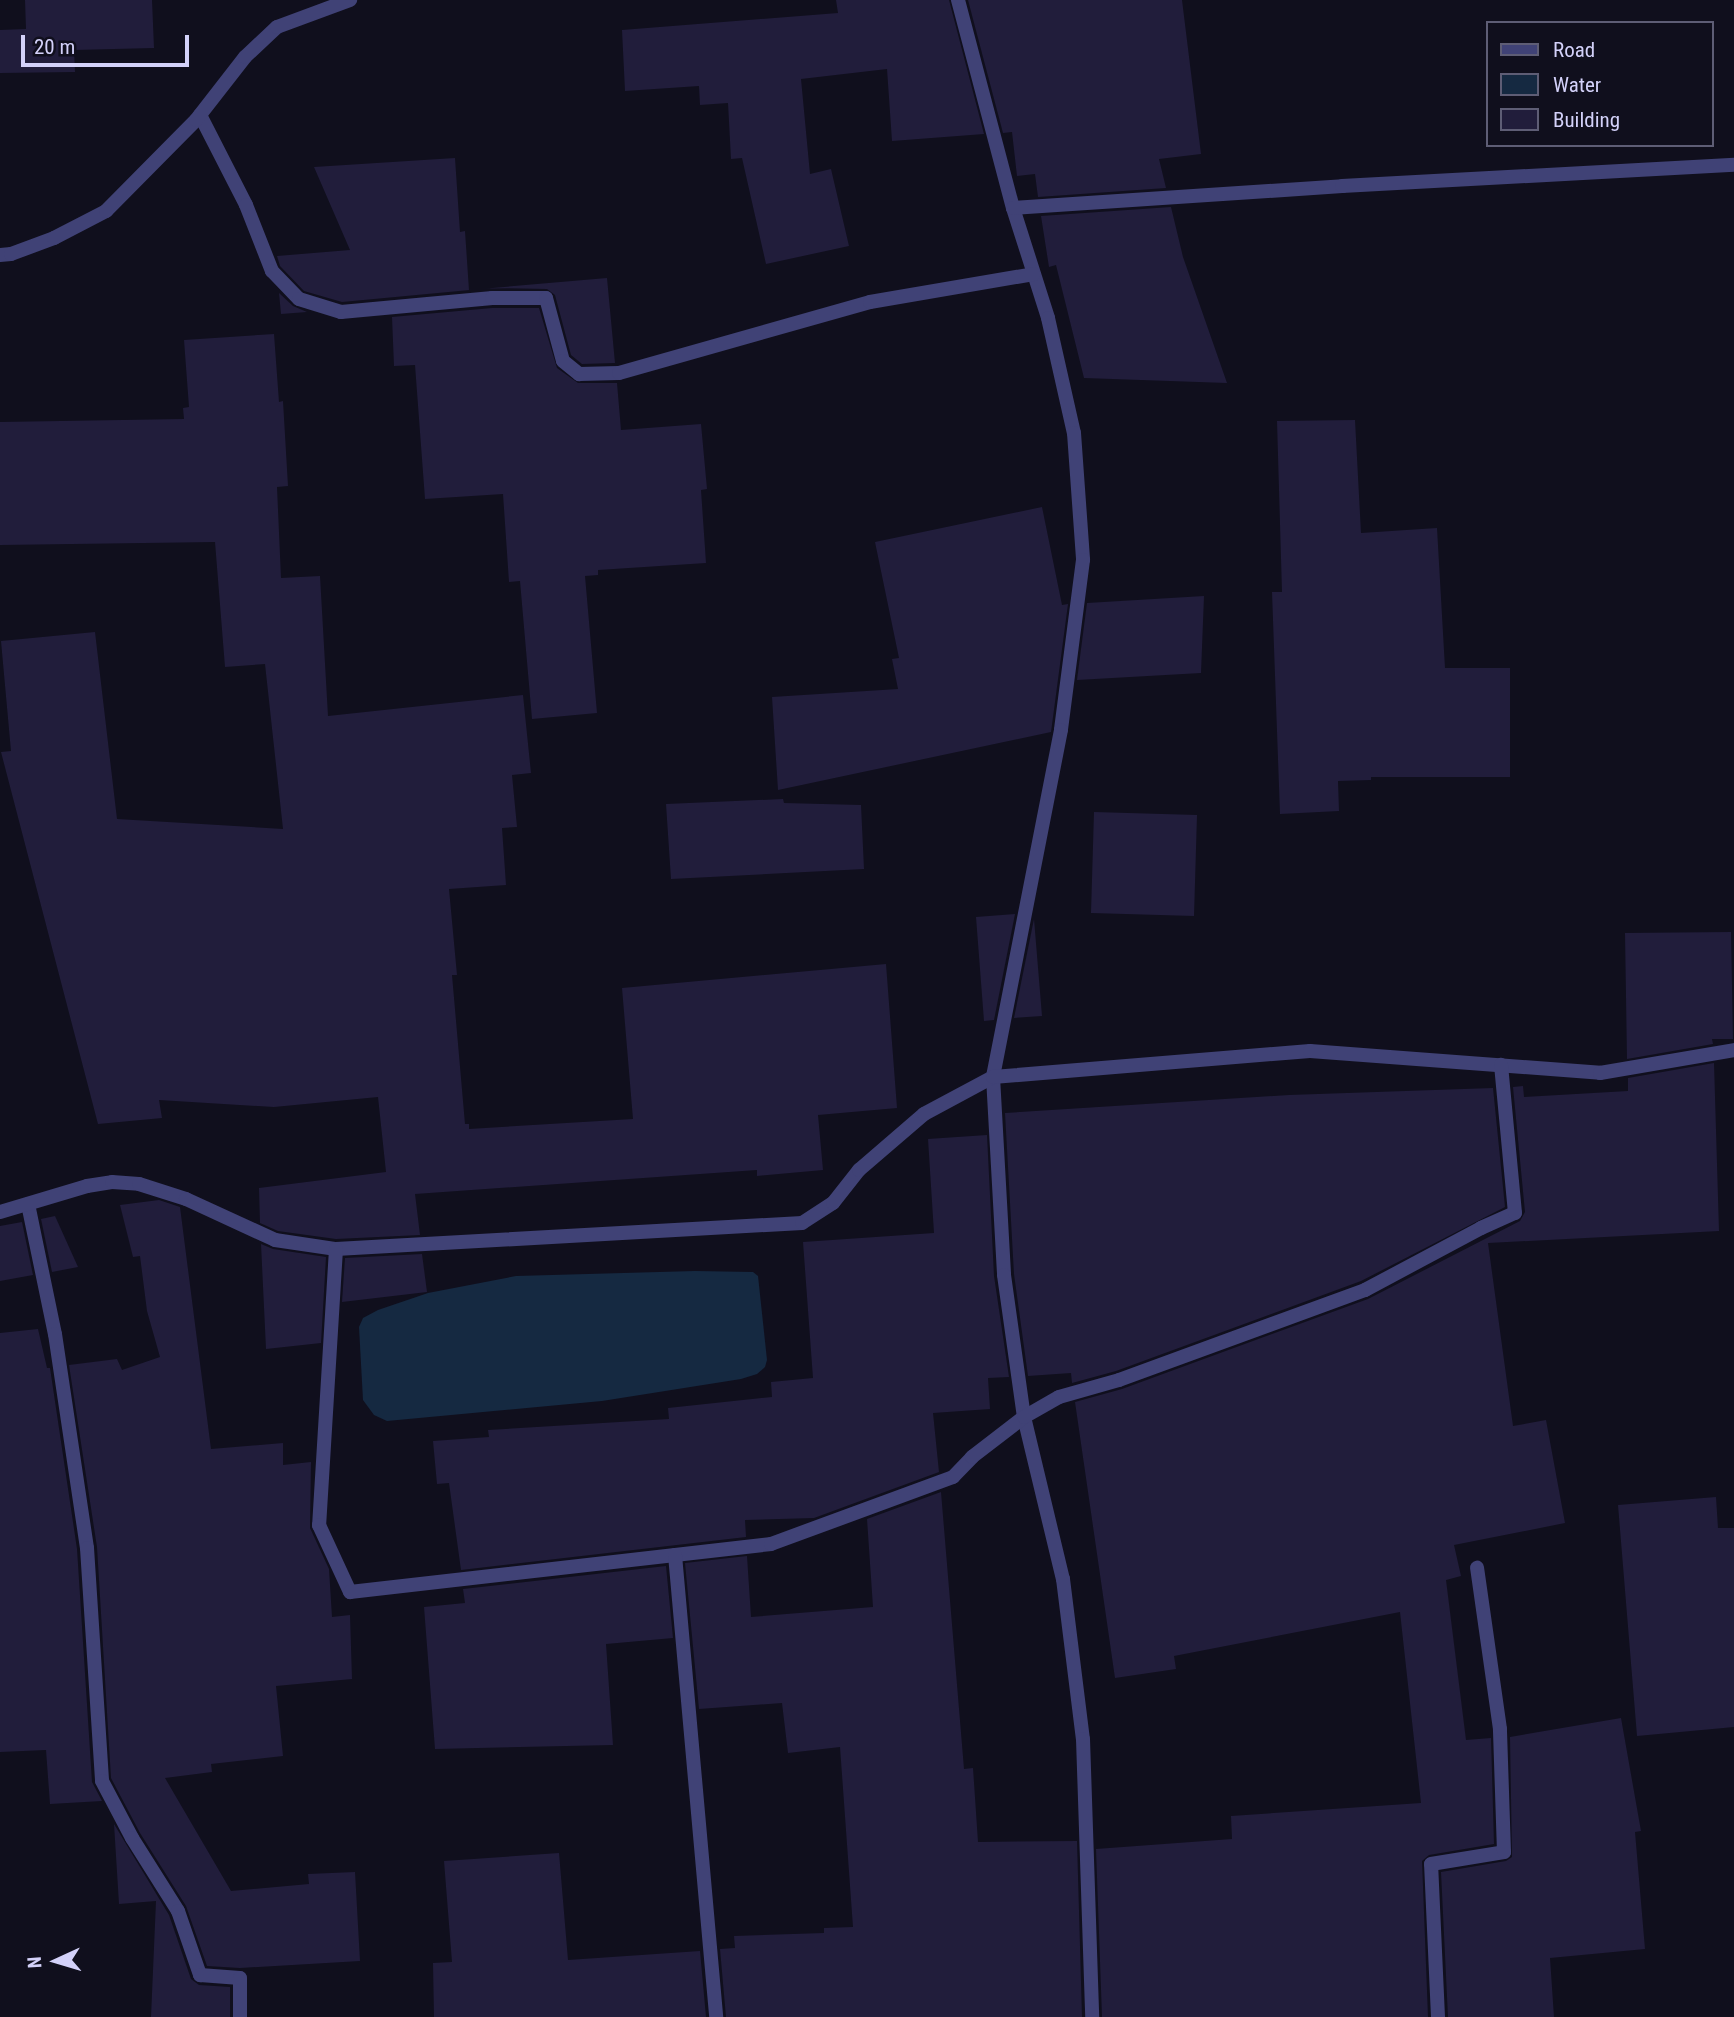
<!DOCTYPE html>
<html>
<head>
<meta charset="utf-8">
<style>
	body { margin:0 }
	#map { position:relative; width:1734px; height:2017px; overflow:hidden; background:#100f1d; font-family:"Roboto Condensed",sans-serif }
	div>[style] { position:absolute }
	.water>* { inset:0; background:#152941 }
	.building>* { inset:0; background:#211d3b }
	.minor>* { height:14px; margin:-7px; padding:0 7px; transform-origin:7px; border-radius:7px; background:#404276 }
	span { translate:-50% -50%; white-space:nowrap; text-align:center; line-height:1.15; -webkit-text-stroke:7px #100f1d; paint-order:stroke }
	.legend { position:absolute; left:1486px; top:21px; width:228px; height:126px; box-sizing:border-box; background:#100f1d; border:2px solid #5e5d75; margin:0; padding:9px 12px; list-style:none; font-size:21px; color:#d3d1f9 }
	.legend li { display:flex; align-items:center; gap:14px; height:35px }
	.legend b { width:35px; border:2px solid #5e5d75 }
	.north { position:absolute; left:21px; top:1926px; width:70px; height:70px; -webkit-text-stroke:5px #100f1d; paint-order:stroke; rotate:266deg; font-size:19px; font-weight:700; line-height:28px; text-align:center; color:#d3d1f9 }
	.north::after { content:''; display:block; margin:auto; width:24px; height:32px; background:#d3d1f9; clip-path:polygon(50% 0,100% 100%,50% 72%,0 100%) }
	.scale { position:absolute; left:21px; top:35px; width:168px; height:32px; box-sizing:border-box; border:4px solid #d3d1f9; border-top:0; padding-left:9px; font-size:21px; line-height:24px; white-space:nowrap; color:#d3d1f9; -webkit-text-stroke:5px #100f1d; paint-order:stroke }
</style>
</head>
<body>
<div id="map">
	<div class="water">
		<div style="clip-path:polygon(695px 1271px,753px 1272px,758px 1276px,767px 1360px,765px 1367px,757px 1374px,741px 1379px,602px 1401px,387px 1421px,374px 1415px,363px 1400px,359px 1327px,363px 1318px,378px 1310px,428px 1293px,516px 1276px)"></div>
	</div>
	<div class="building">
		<div style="clip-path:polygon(25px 0,152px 0,154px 48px,74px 50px,75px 72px,0 73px,0 30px,26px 29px)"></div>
		<div style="clip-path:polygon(836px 0,949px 0,984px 134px,892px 141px,887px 69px,801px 79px,810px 174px,831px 169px,849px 246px,766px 264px,742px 158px,731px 159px,728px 103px,700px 105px,699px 86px,625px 91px,622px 30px,838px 13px)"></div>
		<div style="clip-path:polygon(968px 0,1182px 0,1201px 154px,1159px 159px,1166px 188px,1038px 197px,1035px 174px,1017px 176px,1012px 132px,1003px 133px)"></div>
		<div style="clip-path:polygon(455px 158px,460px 232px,465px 231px,469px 290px,607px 278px,615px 363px,582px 364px,571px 355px,555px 295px,547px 289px,491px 288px,342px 302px,304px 291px,280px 266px,277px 256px,350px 250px,314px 167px)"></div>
		<div style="clip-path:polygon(1171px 207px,1183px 257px,1227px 383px,1084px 378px,1056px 265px,1049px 267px,1041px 216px)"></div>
		<div style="clip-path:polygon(279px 293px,293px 306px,307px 312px,281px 314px)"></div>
		<div style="clip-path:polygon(492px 308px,539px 308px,557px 368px,578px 383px,617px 383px,621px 430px,701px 424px,707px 489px,701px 490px,706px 563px,598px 570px,598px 575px,585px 576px,597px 713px,532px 719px,520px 581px,509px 582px,503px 494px,425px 499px,415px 365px,394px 366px,392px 317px)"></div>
		<div style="clip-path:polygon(274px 334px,279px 402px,283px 401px,288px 486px,277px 487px,281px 578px,320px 576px,328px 716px,523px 695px,531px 773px,512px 775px,517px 827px,502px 828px,506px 885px,449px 889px,457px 975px,452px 975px,465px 1124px,469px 1124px,469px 1129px,633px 1119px,622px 988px,886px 964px,897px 1108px,818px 1115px,823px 1170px,757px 1176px,757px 1170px,415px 1194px,420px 1235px,336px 1239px,278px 1231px,260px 1223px,259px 1188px,386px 1172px,378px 1097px,274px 1107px,159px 1100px,162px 1118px,98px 1124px,1px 752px,11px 751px,1px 641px,95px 632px,117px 819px,283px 829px,265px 664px,225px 667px,215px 542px,0 545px,0 422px,184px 419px,183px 408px,189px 407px,184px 340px)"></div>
		<div style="clip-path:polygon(1355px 420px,1361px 533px,1437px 528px,1445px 668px,1510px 668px,1510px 777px,1371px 777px,1371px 780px,1338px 781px,1339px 811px,1280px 814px,1272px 592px,1282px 592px,1277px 421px)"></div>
		<div style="clip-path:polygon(1042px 507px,1062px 605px,1068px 604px,1051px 732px,778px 790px,772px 697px,898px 689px,892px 659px,899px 658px,875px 542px)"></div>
		<div style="clip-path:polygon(1204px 596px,1201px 673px,1077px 680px,1087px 603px)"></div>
		<div style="clip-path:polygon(783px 799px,784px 803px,861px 805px,864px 869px,671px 879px,666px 804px)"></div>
		<div style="clip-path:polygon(1094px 812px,1197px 815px,1194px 916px,1091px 913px)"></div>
		<div style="clip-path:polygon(1015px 914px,994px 1020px,984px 1021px,976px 917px)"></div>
		<div style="clip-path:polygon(1034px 919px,1042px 1016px,1014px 1018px)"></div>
		<div style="clip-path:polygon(1731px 932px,1733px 1039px,1712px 1039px,1713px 1044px,1627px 1059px,1625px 933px)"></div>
		<div style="clip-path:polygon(1714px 1063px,1719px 1231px,1488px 1243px,1513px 1426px,1546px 1420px,1565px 1523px,1454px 1545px,1461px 1576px,1446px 1580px,1466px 1740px,1491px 1738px,1494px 1844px,1429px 1855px,1422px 1861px,1428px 2017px,1102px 2017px,1096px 1849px,1232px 1839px,1231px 1816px,1421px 1803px,1400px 1612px,1174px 1656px,1176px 1669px,1115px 1678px,1075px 1402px,1122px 1389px,1368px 1299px,1520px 1221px,1525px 1212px,1513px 1087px,1523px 1086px,1524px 1097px,1628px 1091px,1628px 1078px)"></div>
		<div style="clip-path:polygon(1493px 1088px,1505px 1207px,1361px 1281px,1116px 1371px,1072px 1383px,1071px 1373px,1028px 1376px,1014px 1274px,1005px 1113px,1289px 1095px)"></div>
		<div style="clip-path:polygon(987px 1135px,994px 1276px,1009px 1377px,988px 1378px,990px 1409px,933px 1413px,939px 1472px,814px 1518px,745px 1520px,746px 1537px,461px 1570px,449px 1483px,437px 1484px,433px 1441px,489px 1437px,488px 1430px,669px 1419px,668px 1408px,772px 1397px,771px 1382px,813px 1378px,803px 1242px,934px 1233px,928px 1139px)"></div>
		<div style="clip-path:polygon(159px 1200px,180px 1207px,211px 1449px,283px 1443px,283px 1465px,311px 1462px,310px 1528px,329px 1569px,332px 1617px,350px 1615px,352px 1679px,276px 1686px,283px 1756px,211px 1764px,212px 1772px,165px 1778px,231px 1891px,309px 1884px,308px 1874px,355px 1872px,360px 1961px,240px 1968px,207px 1966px,186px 1906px,140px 1833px,111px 1778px,97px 1547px,69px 1365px,117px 1359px,122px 1370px,160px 1357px,147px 1311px,140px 1256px,133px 1257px,120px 1205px)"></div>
		<div style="clip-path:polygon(55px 1216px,78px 1267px,52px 1272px,41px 1219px)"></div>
		<div style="clip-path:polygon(22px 1222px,33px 1275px,0 1281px,0 1226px)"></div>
		<div style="clip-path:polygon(261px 1244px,273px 1249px,326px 1257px,321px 1343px,266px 1349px)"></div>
		<div style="clip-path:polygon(422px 1254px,427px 1292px,342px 1302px,345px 1258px)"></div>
		<div style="clip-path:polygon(38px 1329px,47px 1368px,50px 1368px,77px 1549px,92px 1782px,102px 1801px,50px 1804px,46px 1750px,0 1752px,0 1333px)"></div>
		<div style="clip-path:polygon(941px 1492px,964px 1769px,973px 1768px,978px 1842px,1077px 1841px,1082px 2017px,726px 2017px,720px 1949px,735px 1948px,734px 1936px,824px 1933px,824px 1928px,853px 1927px,840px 1747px,788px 1753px,782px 1703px,699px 1709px,685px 1563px,747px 1556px,751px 1617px,873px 1607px,867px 1519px)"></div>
		<div style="clip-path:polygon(1716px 1497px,1718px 1528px,1734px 1528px,1734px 1727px,1637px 1736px,1618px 1505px)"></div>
		<div style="clip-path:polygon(666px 1566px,673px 1638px,606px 1644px,613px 1745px,435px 1749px,424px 1607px,465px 1603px,463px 1589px)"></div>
		<div style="clip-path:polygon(1621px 1718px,1641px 1831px,1635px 1832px,1645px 1949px,1550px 1958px,1554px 2017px,1448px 2017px,1441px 1872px,1506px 1861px,1512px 1857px,1510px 1737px)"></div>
		<div style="clip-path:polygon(114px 1824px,169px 1915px,191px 1979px,199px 1985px,230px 1987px,230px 2017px,151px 2017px,156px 1901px,119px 1904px)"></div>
		<div style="clip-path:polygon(559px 1853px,568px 1960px,700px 1951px,706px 2017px,434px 2017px,433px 1963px,452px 1962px,444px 1861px)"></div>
	</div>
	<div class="minor">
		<div style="left:958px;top:0;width:215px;rotate:75.2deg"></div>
		<div style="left:1013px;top:208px;width:115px;rotate:72.3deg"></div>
		<div style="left:1048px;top:318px;width:118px;rotate:77.3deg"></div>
		<div style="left:1074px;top:433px;width:127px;rotate:85.9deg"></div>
		<div style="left:1083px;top:560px;width:171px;rotate:97.4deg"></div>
		<div style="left:1061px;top:730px;width:354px;rotate:101.1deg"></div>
		<div style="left:993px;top:1077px;width:198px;rotate:86.8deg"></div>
		<div style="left:1004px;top:1275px;width:143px;rotate:82deg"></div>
		<div style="left:1024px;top:1417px;width:167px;rotate:76.5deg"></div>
		<div style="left:1063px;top:1579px;width:161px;rotate:82.9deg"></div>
		<div style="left:1083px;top:1739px;width:278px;rotate:88.1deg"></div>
		<div style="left:200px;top:115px;width:101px;rotate:62.9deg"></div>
		<div style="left:246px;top:205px;width:71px;rotate:68.5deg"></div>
		<div style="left:272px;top:271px;width:39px;rotate:46deg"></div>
		<div style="left:299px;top:299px;width:44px;rotate:17.2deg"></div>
		<div style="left:341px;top:312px;width:152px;rotate:-5.3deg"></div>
		<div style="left:492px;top:298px;width:54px"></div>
		<div style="left:546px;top:298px;width:65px;rotate:74.9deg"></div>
		<div style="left:563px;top:361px;width:21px;rotate:39deg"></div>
		<div style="left:579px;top:374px;width:40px;rotate:-1.4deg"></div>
		<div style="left:619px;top:373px;width:261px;rotate:-15.8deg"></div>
		<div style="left:870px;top:302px;width:166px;rotate:-9.7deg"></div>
		<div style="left:1013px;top:208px;width:330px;rotate:-3.8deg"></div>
		<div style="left:1342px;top:186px;width:393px;rotate:-3.1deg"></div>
		<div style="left:0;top:255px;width:11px;rotate:-5deg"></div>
		<div style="left:11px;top:254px;width:46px;rotate:-20.4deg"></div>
		<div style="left:54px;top:238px;width:59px;rotate:-27.4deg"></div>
		<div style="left:106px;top:211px;width:128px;rotate:-45.3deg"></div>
		<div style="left:196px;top:120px;width:80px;rotate:-52.1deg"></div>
		<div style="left:245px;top:57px;width:44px;rotate:-43.2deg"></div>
		<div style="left:277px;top:27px;width:78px;rotate:-20.3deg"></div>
		<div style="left:28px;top:1204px;width:133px;rotate:78.3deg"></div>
		<div style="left:55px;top:1334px;width:216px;rotate:81.5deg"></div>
		<div style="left:87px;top:1548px;width:233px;rotate:86.3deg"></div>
		<div style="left:102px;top:1781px;width:64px;rotate:62.2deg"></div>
		<div style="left:132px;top:1838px;width:86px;rotate:57.8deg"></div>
		<div style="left:178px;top:1911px;width:68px;rotate:71deg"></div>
		<div style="left:200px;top:1975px;width:40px;rotate:4.3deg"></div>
		<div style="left:240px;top:1978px;width:39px;rotate:90deg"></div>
		<div style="left:0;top:1212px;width:91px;rotate:-16.6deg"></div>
		<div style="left:87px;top:1186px;width:25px;rotate:-9deg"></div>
		<div style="left:112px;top:1182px;width:27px;rotate:4deg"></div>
		<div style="left:139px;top:1184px;width:49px;rotate:17.7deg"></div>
		<div style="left:186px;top:1199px;width:98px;rotate:24.7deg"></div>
		<div style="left:275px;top:1240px;width:62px;rotate:8.4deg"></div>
		<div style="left:336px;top:1249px;width:467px;rotate:-3.2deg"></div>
		<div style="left:802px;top:1223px;width:37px;rotate:-33deg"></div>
		<div style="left:833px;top:1203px;width:42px;rotate:-51.8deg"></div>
		<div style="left:859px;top:1170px;width:86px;rotate:-40.7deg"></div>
		<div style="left:924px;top:1114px;width:78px;rotate:-28.2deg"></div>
		<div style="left:993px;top:1077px;width:318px;rotate:-4.7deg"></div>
		<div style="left:1310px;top:1051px;width:291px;rotate:4.3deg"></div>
		<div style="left:1600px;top:1073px;width:136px;rotate:-9.7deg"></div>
		<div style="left:336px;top:1249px;width:277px;rotate:93.5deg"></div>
		<div style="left:319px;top:1525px;width:74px;rotate:65.2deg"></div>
		<div style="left:350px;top:1592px;width:424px;rotate:-6.5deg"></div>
		<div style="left:771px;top:1544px;width:194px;rotate:-20.2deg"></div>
		<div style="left:953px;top:1477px;width:28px;rotate:-46deg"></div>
		<div style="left:972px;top:1457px;width:66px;rotate:-37.6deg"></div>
		<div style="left:1024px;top:1417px;width:40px;rotate:-29.7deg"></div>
		<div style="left:1059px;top:1397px;width:62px;rotate:-15.8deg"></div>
		<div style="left:1119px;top:1380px;width:262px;rotate:-20.1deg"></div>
		<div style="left:1365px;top:1290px;width:132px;rotate:-28.1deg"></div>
		<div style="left:1481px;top:1228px;width:37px;rotate:-24deg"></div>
		<div style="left:1515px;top:1213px;width:149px;rotate:-95.4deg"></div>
		<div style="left:675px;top:1555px;width:464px;rotate:84.9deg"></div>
		<div style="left:1438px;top:2017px;width:153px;rotate:-92.6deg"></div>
		<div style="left:1431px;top:1864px;width:74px;rotate:-9.3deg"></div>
		<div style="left:1504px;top:1852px;width:123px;rotate:-91.9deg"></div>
		<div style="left:1500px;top:1729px;width:163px;rotate:-98.1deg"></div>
	</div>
	<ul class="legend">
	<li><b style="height:9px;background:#404276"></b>Road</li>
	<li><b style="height:19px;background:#152941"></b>Water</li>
	<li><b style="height:19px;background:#211d3b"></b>Building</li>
	</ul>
	<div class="north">N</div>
	<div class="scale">20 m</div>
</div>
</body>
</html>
